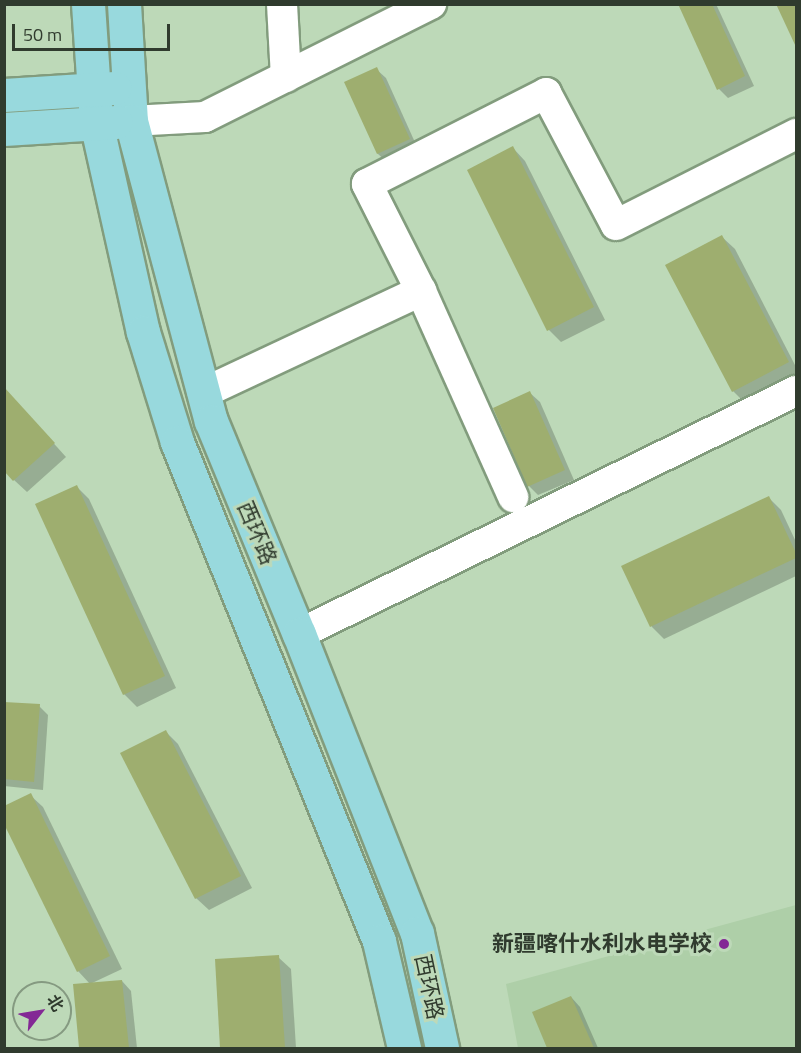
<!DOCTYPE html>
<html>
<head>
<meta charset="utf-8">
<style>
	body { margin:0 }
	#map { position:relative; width:801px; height:1053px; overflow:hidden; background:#bdd9b8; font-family:"Titillium Web","Noto Sans SC",sans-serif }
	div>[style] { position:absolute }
	.built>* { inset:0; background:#aecfa8 }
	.shadow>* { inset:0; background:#0003 }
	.building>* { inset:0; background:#9eae6f }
	.roads { filter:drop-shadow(2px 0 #829c7d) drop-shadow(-2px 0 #829c7d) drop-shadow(0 2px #829c7d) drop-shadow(0 -2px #829c7d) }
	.minor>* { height:30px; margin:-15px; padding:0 15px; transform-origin:15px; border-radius:15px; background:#fff }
	.major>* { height:33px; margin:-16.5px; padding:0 16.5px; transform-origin:16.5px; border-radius:16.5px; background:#98d9dd }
	.dots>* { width:16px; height:16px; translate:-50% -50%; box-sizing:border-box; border:3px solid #bdd9b8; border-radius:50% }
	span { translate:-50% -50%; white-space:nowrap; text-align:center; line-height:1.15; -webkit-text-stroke:6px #bdd9b8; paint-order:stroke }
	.street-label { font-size:22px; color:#303b2e }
	.poi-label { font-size:22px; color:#303b2e; font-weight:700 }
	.right { translate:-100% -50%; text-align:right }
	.frame { position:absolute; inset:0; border:6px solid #303b2e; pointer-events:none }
	.north { position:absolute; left:12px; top:981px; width:60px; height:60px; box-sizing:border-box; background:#bdd9b8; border:2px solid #859a81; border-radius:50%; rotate:59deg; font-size:16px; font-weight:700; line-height:24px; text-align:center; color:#303b2e }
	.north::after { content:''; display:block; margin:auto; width:21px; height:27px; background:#832895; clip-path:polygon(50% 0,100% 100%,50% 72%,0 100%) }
	.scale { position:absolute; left:12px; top:24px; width:158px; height:27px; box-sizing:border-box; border:3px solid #303b2e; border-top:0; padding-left:8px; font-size:18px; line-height:21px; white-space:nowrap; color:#303b2e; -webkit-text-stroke:4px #bdd9b8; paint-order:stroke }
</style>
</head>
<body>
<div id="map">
	<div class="built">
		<div style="clip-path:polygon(796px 905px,796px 1048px,518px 1048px,506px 984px)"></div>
	</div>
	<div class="shadow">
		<div style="clip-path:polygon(680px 4px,716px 4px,754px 86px,728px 98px,719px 89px)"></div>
		<div style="clip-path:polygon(778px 4px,796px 4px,796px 43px)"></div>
		<div style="clip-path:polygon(376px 69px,386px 78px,418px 149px,388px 163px,378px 154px,346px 83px)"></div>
		<div style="clip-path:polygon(513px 148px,525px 161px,605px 320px,561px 342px,549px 330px)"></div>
		<div style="clip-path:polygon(722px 237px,735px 249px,796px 367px,796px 377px,746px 404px,733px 391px)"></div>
		<div style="clip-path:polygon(4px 388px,66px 457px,27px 492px,14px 480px)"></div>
		<div style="clip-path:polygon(530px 393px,540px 402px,574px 480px,538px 495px,529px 486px)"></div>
		<div style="clip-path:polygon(77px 487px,89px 499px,176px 688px,137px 707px,124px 694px)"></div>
		<div style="clip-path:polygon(769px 498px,781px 510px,796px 542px,796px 576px,664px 639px,652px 627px,623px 567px)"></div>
		<div style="clip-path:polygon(4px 704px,39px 706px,48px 715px,43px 790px,4px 786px)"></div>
		<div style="clip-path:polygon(166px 732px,178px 744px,252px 888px,209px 910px,196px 898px)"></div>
		<div style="clip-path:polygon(30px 795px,43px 807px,122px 969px,90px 984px,78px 971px)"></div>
		<div style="clip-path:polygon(278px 957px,291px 969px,296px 1048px,222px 1048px,216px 961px)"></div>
		<div style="clip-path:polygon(122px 981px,131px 991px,137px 1048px,80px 1048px,75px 986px)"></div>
		<div style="clip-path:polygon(571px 997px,580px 1007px,598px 1048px,549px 1048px,534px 1013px)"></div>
	</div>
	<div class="building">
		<div style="clip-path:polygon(678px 4px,712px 4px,745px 76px,717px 90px)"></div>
		<div style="clip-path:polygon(776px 4px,796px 4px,796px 47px)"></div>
		<div style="clip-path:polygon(377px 67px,410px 139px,377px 154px,344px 82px)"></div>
		<div style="clip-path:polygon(513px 146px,594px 307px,547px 331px,467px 170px)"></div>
		<div style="clip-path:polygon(722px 235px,789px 362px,732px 392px,665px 265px)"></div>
		<div style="clip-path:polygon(4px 387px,55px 443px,13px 481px,4px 471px)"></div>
		<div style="clip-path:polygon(530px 391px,565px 470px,527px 487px,493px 408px)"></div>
		<div style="clip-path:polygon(77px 485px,165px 676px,123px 695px,35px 504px)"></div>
		<div style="clip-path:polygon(769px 496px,796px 553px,796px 558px,650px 627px,621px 566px)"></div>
		<div style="clip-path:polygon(4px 702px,40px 704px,34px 782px,4px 779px)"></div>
		<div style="clip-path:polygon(166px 730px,241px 876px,195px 899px,120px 753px)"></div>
		<div style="clip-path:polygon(31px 793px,110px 956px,77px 972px,4px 824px,4px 806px)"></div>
		<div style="clip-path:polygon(279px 955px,285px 1048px,220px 1048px,215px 959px)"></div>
		<div style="clip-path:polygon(122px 980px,129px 1048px,79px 1048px,73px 984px)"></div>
		<div style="clip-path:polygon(571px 996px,594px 1048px,547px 1048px,532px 1012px)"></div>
	</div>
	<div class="roads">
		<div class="minor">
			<div style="left:282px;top:4px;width:73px;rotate:86.9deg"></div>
			<div style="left:131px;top:121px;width:74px;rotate:-3.1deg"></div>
			<div style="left:205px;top:117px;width:253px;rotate:-26.6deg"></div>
			<div style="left:421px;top:291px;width:120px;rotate:-116.8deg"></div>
			<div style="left:367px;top:184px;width:201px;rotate:-26.9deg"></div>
			<div style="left:546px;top:93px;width:149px;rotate:62.1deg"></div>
			<div style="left:616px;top:225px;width:202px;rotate:-26.8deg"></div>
			<div style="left:203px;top:393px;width:241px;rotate:-25.1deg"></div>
			<div style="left:421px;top:291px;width:226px;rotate:65.9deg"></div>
			<div style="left:299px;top:634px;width:553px;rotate:-26.06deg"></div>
		</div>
		<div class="major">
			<div style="left:88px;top:4px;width:118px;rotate:86.1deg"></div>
			<div style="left:96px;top:122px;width:215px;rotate:77.4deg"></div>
			<div style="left:143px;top:332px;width:115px;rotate:72.8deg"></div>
			<div style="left:177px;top:442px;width:538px;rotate:67.96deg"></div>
			<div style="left:379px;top:941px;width:110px;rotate:76.8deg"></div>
			<div style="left:124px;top:4px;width:117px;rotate:86.6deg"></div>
			<div style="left:131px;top:121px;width:310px;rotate:75.1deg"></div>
			<div style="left:211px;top:421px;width:230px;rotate:67.6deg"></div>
			<div style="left:299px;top:634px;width:321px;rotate:68.5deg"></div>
			<div style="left:417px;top:933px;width:118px;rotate:77.7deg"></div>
			<div style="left:4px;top:95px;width:111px;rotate:-3.6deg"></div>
			<div style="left:4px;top:129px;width:112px;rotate:-3.6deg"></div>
		</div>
	</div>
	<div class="dots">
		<div style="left:724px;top:944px;background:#832895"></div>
	</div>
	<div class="street-label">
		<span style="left:257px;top:533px;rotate:67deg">西环路</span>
		<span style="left:429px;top:987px;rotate:78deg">西环路</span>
	</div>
	<div class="poi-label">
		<span class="right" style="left:712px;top:944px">新疆喀什水利水电学校</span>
	</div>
	<div class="frame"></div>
	<div class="north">北</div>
	<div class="scale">50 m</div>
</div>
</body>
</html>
